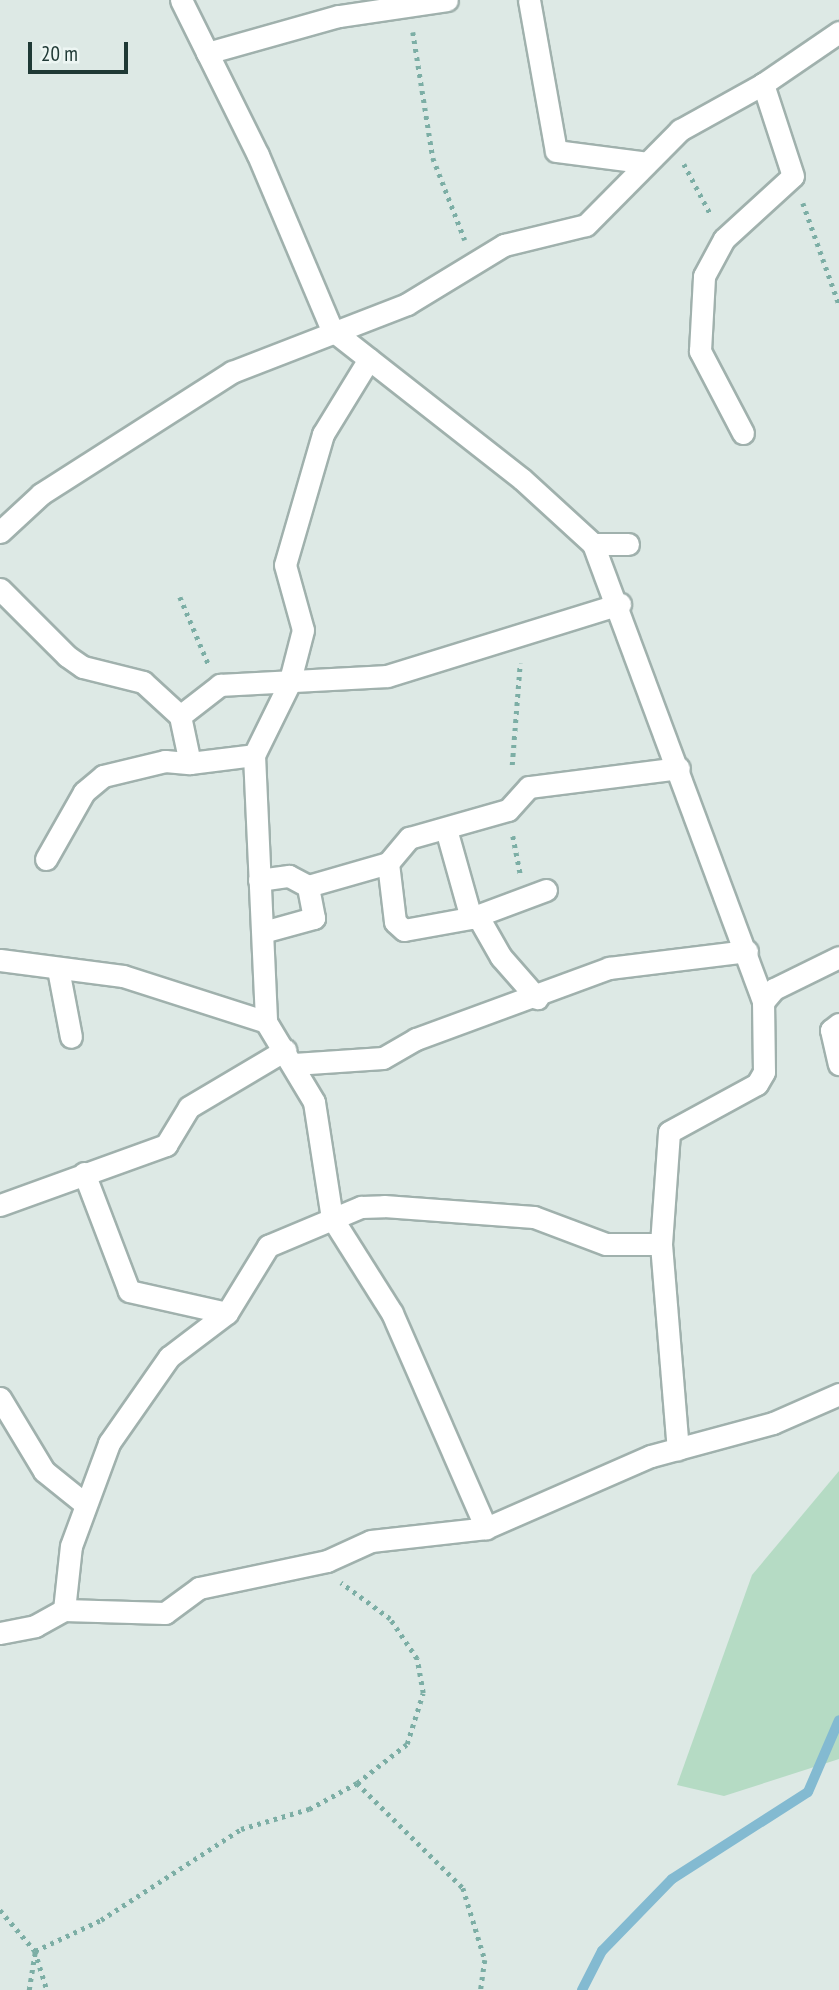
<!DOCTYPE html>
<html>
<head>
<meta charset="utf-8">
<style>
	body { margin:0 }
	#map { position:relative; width:839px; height:1990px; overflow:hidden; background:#dde9e5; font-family:"PT Sans Narrow",sans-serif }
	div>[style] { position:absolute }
	.green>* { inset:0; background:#b5dbc4 }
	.stream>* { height:10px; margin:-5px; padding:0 5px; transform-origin:5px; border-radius:5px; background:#83bad1 }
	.path>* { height:4.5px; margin-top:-2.25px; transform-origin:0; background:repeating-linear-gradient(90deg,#7caea5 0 3.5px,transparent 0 8.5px) }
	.roads { filter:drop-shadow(2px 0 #a0b1ad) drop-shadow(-2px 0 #a0b1ad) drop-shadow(0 2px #a0b1ad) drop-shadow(0 -2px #a0b1ad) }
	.street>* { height:21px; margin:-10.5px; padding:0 10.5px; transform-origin:10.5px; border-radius:10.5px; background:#fff }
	span { translate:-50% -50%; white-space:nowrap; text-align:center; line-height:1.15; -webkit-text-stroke:5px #edf6f3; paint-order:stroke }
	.scale { position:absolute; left:28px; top:42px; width:100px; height:32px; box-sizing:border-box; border:4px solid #1f3935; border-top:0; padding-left:9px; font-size:21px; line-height:24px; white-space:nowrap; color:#1f3935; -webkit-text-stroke:5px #edf6f3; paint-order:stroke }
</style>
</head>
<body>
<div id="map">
	<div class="green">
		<div style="clip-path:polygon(839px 1471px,839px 1759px,724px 1796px,677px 1785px,752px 1575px)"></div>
	</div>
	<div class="stream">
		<div style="left:582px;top:1990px;width:44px;rotate:-62.9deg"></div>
		<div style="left:602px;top:1951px;width:100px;rotate:-45.8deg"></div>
		<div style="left:672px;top:1879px;width:161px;rotate:-32.6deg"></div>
		<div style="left:808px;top:1792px;width:78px;rotate:-66.7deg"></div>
	</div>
	<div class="path">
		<div style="left:413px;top:32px;width:128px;rotate:81deg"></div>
		<div style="left:433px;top:158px;width:88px;rotate:68.7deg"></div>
		<div style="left:684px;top:164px;width:58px;rotate:62.1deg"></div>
		<div style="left:803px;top:203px;width:107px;rotate:70.4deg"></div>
		<div style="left:180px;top:597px;width:72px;rotate:67deg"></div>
		<div style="left:512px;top:765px;width:102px;rotate:-85.5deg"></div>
		<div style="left:513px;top:836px;width:38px;rotate:79deg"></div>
		<div style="left:357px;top:1783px;width:149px;rotate:44.7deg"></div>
		<div style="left:463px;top:1888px;width:75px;rotate:73deg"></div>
		<div style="left:485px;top:1960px;width:30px;rotate:98deg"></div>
		<div style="left:0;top:1910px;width:54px;rotate:49.5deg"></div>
		<div style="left:35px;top:1951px;width:41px;rotate:72.9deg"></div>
		<div style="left:29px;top:1990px;width:39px;rotate:-81deg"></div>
		<div style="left:35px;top:1951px;width:73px;rotate:-25.2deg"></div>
		<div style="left:101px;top:1920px;width:167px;rotate:-33deg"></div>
		<div style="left:241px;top:1829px;width:71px;rotate:-16.4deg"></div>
		<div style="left:309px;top:1809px;width:55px;rotate:-28.4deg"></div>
		<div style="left:357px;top:1783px;width:63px;rotate:-38deg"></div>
		<div style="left:407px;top:1744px;width:53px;rotate:-72.6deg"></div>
		<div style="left:423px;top:1693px;width:35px;rotate:-100deg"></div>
		<div style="left:417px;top:1659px;width:48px;rotate:-124deg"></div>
		<div style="left:390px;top:1619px;width:61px;rotate:-143.7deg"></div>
	</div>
	<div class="roads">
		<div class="street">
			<div style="left:181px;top:0;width:173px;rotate:63.6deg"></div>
			<div style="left:258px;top:155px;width:190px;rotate:67.1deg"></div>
			<div style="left:332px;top:330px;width:241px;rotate:38.1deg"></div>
			<div style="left:522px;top:479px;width:96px;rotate:42.5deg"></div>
			<div style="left:593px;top:544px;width:35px"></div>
			<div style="left:529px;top:0;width:153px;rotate:79.9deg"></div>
			<div style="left:556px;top:151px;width:86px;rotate:7.4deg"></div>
			<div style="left:207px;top:53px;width:137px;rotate:-15.7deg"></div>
			<div style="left:339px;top:16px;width:109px;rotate:-8.4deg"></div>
			<div style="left:369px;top:359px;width:88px;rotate:121.5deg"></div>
			<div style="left:323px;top:434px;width:136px;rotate:106.2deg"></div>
			<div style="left:285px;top:565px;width:67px;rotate:74.5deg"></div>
			<div style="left:303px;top:630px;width:56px;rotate:104.5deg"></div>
			<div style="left:289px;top:684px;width:79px;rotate:116.2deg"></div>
			<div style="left:254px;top:755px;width:267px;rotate:87.4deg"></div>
			<div style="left:266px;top:1022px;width:93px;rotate:59deg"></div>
			<div style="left:314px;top:1102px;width:117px;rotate:81.2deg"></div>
			<div style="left:332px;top:1218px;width:112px;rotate:57.7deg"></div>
			<div style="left:392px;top:1313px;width:235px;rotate:66.4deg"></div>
			<div style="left:743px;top:433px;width:93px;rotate:-117.7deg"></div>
			<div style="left:700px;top:351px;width:75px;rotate:-86.9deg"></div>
			<div style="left:704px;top:276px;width:42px;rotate:-61.6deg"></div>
			<div style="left:724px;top:239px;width:93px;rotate:-42.4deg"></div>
			<div style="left:793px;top:176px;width:97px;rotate:-108.1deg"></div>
			<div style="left:763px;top:84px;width:92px;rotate:-34.4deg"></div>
			<div style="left:0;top:532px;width:56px;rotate:-42.8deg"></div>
			<div style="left:41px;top:494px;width:227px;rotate:-32.6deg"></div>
			<div style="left:232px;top:372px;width:188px;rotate:-21.2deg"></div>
			<div style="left:407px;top:304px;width:114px;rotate:-31.3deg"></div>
			<div style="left:504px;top:245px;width:84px;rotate:-13.7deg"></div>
			<div style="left:586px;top:225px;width:134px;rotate:-45.3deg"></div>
			<div style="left:680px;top:130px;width:95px;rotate:-29deg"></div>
			<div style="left:593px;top:544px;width:489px;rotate:69.6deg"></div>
			<div style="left:0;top:589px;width:95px;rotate:45deg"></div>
			<div style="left:67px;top:656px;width:19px;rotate:35deg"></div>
			<div style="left:83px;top:667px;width:62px;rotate:14deg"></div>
			<div style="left:143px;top:682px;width:50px;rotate:42.6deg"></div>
			<div style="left:180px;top:716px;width:48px;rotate:78deg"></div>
			<div style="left:190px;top:763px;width:64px;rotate:-7.1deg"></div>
			<div style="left:180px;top:716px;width:51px;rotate:-37.8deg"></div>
			<div style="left:220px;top:685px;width:167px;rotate:-3.1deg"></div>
			<div style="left:387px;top:676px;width:244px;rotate:-17.2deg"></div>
			<div style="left:446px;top:829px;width:92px;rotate:74.3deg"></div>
			<div style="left:46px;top:859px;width:77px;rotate:-60.4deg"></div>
			<div style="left:84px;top:792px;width:25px;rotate:-40deg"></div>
			<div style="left:103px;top:776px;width:64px;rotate:-13.6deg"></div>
			<div style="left:165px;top:761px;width:25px;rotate:5deg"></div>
			<div style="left:388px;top:863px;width:59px;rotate:83.2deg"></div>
			<div style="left:395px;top:922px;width:12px;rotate:42deg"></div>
			<div style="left:404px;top:930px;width:68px;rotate:-10.2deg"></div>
			<div style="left:471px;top:918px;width:80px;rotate:-20.5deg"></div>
			<div style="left:259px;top:880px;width:30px;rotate:-8deg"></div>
			<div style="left:289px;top:876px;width:21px;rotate:28deg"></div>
			<div style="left:477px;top:915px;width:48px;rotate:60.3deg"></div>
			<div style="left:501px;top:957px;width:55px;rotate:48.7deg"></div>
			<div style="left:263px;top:932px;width:53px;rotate:-15.4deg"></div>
			<div style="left:314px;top:918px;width:33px;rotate:-101deg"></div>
			<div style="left:308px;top:886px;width:83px;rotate:-16deg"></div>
			<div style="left:388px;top:863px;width:33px;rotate:-50deg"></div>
			<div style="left:409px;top:838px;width:103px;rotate:-15.8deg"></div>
			<div style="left:508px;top:810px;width:31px;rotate:-48deg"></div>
			<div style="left:529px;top:787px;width:151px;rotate:-7.2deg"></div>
			<div style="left:0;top:960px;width:124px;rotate:7.4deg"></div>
			<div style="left:123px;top:976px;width:150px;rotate:17.8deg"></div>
			<div style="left:58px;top:969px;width:69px;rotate:79.2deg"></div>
			<div style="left:839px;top:1024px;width:10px;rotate:143deg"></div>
			<div style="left:831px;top:1030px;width:35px;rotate:77deg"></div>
			<div style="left:294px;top:1064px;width:89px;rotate:-3.9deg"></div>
			<div style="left:383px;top:1058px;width:38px;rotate:-30deg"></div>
			<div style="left:416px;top:1039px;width:206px;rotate:-20.2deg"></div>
			<div style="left:609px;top:968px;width:139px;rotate:-7deg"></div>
			<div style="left:84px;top:1173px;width:126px;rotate:69.1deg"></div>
			<div style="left:129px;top:1291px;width:100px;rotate:12.7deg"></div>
			<div style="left:0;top:1205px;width:177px;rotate:-19.9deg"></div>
			<div style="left:166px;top:1145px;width:44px;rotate:-58.8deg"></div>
			<div style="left:189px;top:1107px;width:112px;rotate:-30.7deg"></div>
			<div style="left:661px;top:1244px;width:206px;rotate:85.3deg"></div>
			<div style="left:0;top:1398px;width:85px;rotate:58.9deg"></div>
			<div style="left:44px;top:1471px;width:53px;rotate:38.8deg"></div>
			<div style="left:64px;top:1610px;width:64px;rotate:-83.8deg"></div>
			<div style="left:71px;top:1546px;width:110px;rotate:-69.7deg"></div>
			<div style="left:109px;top:1443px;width:105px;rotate:-55.1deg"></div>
			<div style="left:169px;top:1357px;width:73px;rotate:-37.2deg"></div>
			<div style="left:227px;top:1313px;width:79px;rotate:-58.5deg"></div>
			<div style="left:268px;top:1246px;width:101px;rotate:-22.8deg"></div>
			<div style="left:361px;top:1207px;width:23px;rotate:-2deg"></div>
			<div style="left:384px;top:1206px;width:150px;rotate:4.2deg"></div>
			<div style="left:534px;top:1217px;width:77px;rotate:20.6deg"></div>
			<div style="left:606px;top:1244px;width:55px"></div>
			<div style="left:661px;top:1244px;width:112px;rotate:-85.9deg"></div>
			<div style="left:669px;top:1132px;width:100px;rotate:-28.6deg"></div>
			<div style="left:757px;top:1084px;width:14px;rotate:-60deg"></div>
			<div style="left:764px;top:1072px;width:70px;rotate:-90.8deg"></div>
			<div style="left:763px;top:1002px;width:17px;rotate:-50deg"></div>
			<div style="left:774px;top:989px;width:72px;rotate:-26.2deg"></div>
			<div style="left:0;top:1633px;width:36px;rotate:-11deg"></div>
			<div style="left:35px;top:1626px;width:33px;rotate:-29deg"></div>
			<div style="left:64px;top:1610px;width:101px;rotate:1.7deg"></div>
			<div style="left:165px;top:1613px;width:42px;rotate:-36.3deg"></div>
			<div style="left:199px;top:1588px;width:131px;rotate:-11.9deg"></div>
			<div style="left:327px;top:1561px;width:48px;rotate:-24.4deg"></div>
			<div style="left:371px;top:1541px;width:116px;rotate:-6.4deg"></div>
			<div style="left:486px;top:1528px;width:180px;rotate:-23.6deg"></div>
			<div style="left:651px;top:1456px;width:126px;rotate:-15.1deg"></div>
			<div style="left:773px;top:1423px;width:72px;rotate:-23.7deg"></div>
		</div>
	</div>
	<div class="scale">20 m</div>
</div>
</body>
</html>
